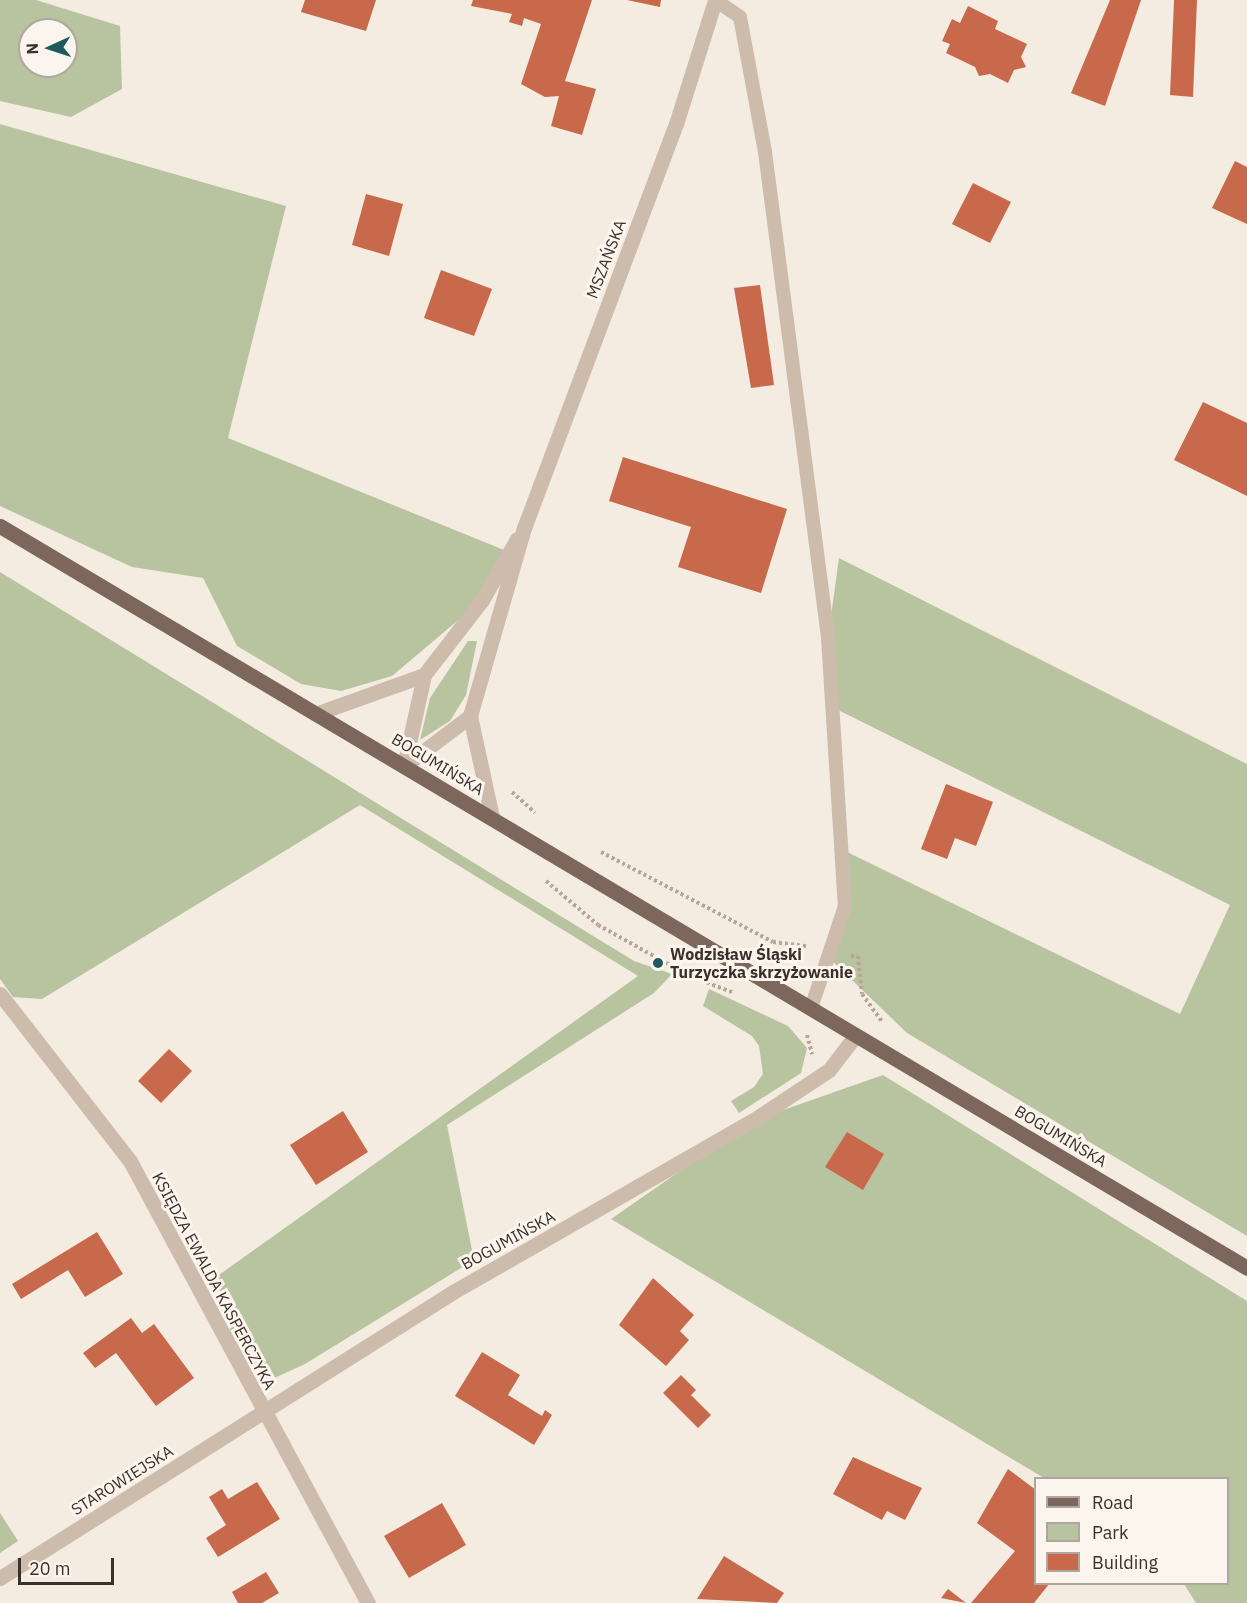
<!DOCTYPE html>
<html>
<head>
<meta charset="utf-8">
<style>
	body { margin:0 }
	#map { position:relative; width:1247px; height:1603px; overflow:hidden; background:#f4ebe1; font-family:"IBM Plex Sans",sans-serif }
	div>[style] { position:absolute }
	.green>* { inset:0; background:#b8c4a0 }
	.building>* { inset:0; background:#c8694b }
	.path>* { height:4px; margin-top:-2px; transform-origin:0; background:repeating-linear-gradient(90deg,#b9a596 0 3px,transparent 0 6px) }
	.service>* { height:14px; margin:-7px; padding:0 7px; transform-origin:7px; border-radius:7px; background:#cdbbac }
	.minor>* { height:15px; margin:-7.5px; padding:0 7.5px; transform-origin:7.5px; border-radius:7.5px; background:#cdbbac }
	.tertiary>* { height:15px; margin:-7.5px; padding:0 7.5px; transform-origin:7.5px; border-radius:7.5px; background:#cdbbac }
	.primary>* { height:15px; margin:-7.5px; padding:0 7.5px; transform-origin:7.5px; border-radius:7.5px; background:#7d675c }
	.dots>* { width:16px; height:16px; translate:-50% -50%; box-sizing:border-box; border:3px solid #fbf5ee; border-radius:50% }
	span { translate:-50% -50%; white-space:nowrap; text-align:center; line-height:1.15; -webkit-text-stroke:6px #fbf5ee; paint-order:stroke }
	.street-label { font-size:16px; color:#3b302b }
	.poi-label { font-size:16px; color:#3b302b; font-weight:700 }
	.left { translate:0 -50%; text-align:left }
	.legend { position:absolute; left:1034px; top:1477px; width:195px; height:108px; box-sizing:border-box; background:#fbf5ee; border:2px solid #aea6a0; margin:0; padding:8px 10px; list-style:none; font-size:18px; color:#3b302b }
	.legend li { display:flex; align-items:center; gap:12px; height:30px }
	.legend b { width:30px; border:2px solid #aea6a0 }
	.north { position:absolute; left:18px; top:18px; width:60px; height:60px; box-sizing:border-box; background:#fbf5ee; border:2px solid #aea6a0; border-radius:50%; rotate:267deg; font-size:16px; font-weight:700; line-height:24px; text-align:center; color:#3b302b }
	.north::after { content:''; display:block; margin:auto; width:21px; height:27px; background:#1f5a5e; clip-path:polygon(50% 0,100% 100%,50% 72%,0 100%) }
	.scale { position:absolute; left:18px; top:1558px; width:96px; height:27px; box-sizing:border-box; border:3px solid #3b302b; border-top:0; padding-left:8px; font-size:18px; line-height:21px; white-space:nowrap; color:#3b302b; -webkit-text-stroke:4px #fbf5ee; paint-order:stroke }
</style>
</head>
<body>
<div id="map">
	<div class="green">
		<div style="clip-path:polygon(evenodd,0 0,36px 0,120px 26px,122px 89px,71px 117px,0 101px,0 0,30px 30px,66px 30px,66px 66px,30px 66px,30px 30px)"></div>
		<div style="clip-path:polygon(0 124px,286px 206px,228px 438px,509px 552px,482px 600px,392px 676px,341px 691px,301px 684px,237px 646px,203px 578px,132px 567px,0 506px)"></div>
		<div style="clip-path:polygon(839px 558px,1247px 764px,1247px 1236px,907px 1033px,828px 957px,845px 906px,843px 850px,1180px 1014px,1230px 905px,834px 708px,828px 638px)"></div>
		<div style="clip-path:polygon(0 572px,634px 961px,672px 974px,654px 993px,447px 1125px,474px 1260px,305px 1364px,268px 1381px,239px 1363px,216px 1277px,638px 976px,360px 805px,42px 999px,13px 997px,0 979px)"></div>
		<div style="clip-path:polygon(468px 641px,477px 641px,466px 695px,450px 721px,420px 740px,430px 698px)"></div>
		<div style="clip-path:polygon(709px 989px,788px 1026px,807px 1048px,801px 1073px,739px 1113px,731px 1101px,754px 1087px,763px 1074px,759px 1046px,752px 1036px,703px 1006px)"></div>
		<div style="clip-path:polygon(883px 1075px,1247px 1301px,1247px 1603px,1196px 1603px,1184px 1584px,1228px 1584px,1228px 1478px,1044px 1478px,611px 1219px,752px 1121px)"></div>
		<div style="clip-path:polygon(0 1513px,18px 1541px,0 1553px)"></div>
	</div>
	<div class="building">
		<div style="clip-path:polygon(305px 0,376px 0,366px 31px,301px 12px)"></div>
		<div style="clip-path:polygon(473px 0,592px 0,565px 81px,596px 89px,582px 135px,551px 126px,559px 96px,545px 97px,521px 84px,541px 24px,524px 18px,522px 26px,509px 22px,512px 14px,471px 6px)"></div>
		<div style="clip-path:polygon(627px 0,661px 0,660px 7px)"></div>
		<div style="clip-path:polygon(1110px 0,1141px 0,1105px 106px,1071px 93px)"></div>
		<div style="clip-path:polygon(1174px 0,1197px 0,1193px 97px,1170px 95px)"></div>
		<div style="clip-path:polygon(968px 6px,998px 21px,995px 29px,1027px 44px,1021px 57px,1026px 67px,1014px 70px,1008px 83px,990px 74px,979px 76px,975px 67px,946px 53px,950px 44px,942px 41px,952px 19px,960px 23px)"></div>
		<div style="clip-path:polygon(1235px 161px,1247px 167px,1247px 224px,1212px 208px)"></div>
		<div style="clip-path:polygon(973px 183px,1011px 202px,990px 243px,952px 224px)"></div>
		<div style="clip-path:polygon(366px 194px,403px 204px,389px 256px,352px 245px)"></div>
		<div style="clip-path:polygon(441px 270px,492px 289px,474px 336px,424px 318px)"></div>
		<div style="clip-path:polygon(760px 285px,774px 385px,751px 388px,734px 288px)"></div>
		<div style="clip-path:polygon(1203px 402px,1247px 423px,1247px 496px,1174px 460px)"></div>
		<div style="clip-path:polygon(623px 457px,787px 509px,761px 593px,678px 567px,691px 527px,609px 501px)"></div>
		<div style="clip-path:polygon(946px 784px,993px 802px,976px 846px,955px 838px,947px 859px,921px 849px)"></div>
		<div style="clip-path:polygon(169px 1049px,192px 1071px,161px 1103px,138px 1081px)"></div>
		<div style="clip-path:polygon(343px 1111px,368px 1152px,316px 1185px,290px 1145px)"></div>
		<div style="clip-path:polygon(847px 1132px,884px 1154px,863px 1190px,825px 1167px)"></div>
		<div style="clip-path:polygon(97px 1232px,123px 1274px,85px 1297px,68px 1270px,21px 1299px,12px 1284px)"></div>
		<div style="clip-path:polygon(653px 1278px,694px 1315px,680px 1331px,689px 1340px,666px 1366px,619px 1325px)"></div>
		<div style="clip-path:polygon(131px 1318px,142px 1333px,154px 1324px,194px 1378px,156px 1406px,116px 1353px,95px 1368px,83px 1353px)"></div>
		<div style="clip-path:polygon(482px 1352px,520px 1375px,508px 1395px,542px 1416px,545px 1410px,552px 1415px,534px 1445px,455px 1396px)"></div>
		<div style="clip-path:polygon(681px 1375px,696px 1390px,691px 1395px,711px 1415px,698px 1428px,663px 1393px)"></div>
		<div style="clip-path:polygon(853px 1457px,922px 1488px,905px 1520px,887px 1511px,882px 1520px,833px 1494px)"></div>
		<div style="clip-path:polygon(1008px 1469px,1036px 1490px,1036px 1584px,1049px 1584px,1034px 1603px,971px 1603px,1015px 1551px,977px 1523px)"></div>
		<div style="clip-path:polygon(257px 1482px,280px 1519px,218px 1557px,206px 1538px,226px 1525px,209px 1497px,222px 1489px,228px 1499px)"></div>
		<div style="clip-path:polygon(442px 1503px,466px 1545px,409px 1578px,384px 1536px)"></div>
		<div style="clip-path:polygon(724px 1556px,784px 1593px,777px 1603px,697px 1599px)"></div>
		<div style="clip-path:polygon(266px 1572px,279px 1593px,262px 1603px,238px 1603px,232px 1592px)"></div>
		<div style="clip-path:polygon(948px 1589px,966px 1603px,941px 1598px)"></div>
	</div>
	<div class="path">
		<div style="left:512px;top:792px;width:31px;rotate:42deg"></div>
		<div style="left:601px;top:852px;width:194px;rotate:27.6deg"></div>
		<div style="left:773px;top:942px;width:34px;rotate:7deg"></div>
		<div style="left:546px;top:881px;width:68px;rotate:40.2deg"></div>
		<div style="left:598px;top:925px;width:105px;rotate:29deg"></div>
		<div style="left:690px;top:976px;width:47px;rotate:21.1deg"></div>
		<div style="left:851px;top:956px;width:7px"></div>
		<div style="left:858px;top:956px;width:38px;rotate:84deg"></div>
		<div style="left:862px;top:994px;width:34px;rotate:54deg"></div>
		<div style="left:807px;top:1035px;width:20px;rotate:75deg"></div>
	</div>
	<div class="service">
		<div style="left:715px;top:0;width:30px;rotate:34deg"></div>
		<div style="left:740px;top:17px;width:137px;rotate:79.5deg"></div>
		<div style="left:765px;top:152px;width:490px;rotate:82.6deg"></div>
		<div style="left:828px;top:638px;width:269px;rotate:86.4deg"></div>
		<div style="left:845px;top:906px;width:108px;rotate:108.4deg"></div>
	</div>
	<div class="minor">
		<div style="left:0;top:994px;width:212px;rotate:52.1deg"></div>
		<div style="left:130px;top:1161px;width:502px;rotate:61.7deg"></div>
		<div style="left:0;top:1578px;width:536px;rotate:-32.27deg"></div>
		<div style="left:453px;top:1292px;width:344px;rotate:-29.8deg"></div>
		<div style="left:752px;top:1121px;width:92px;rotate:-33.5deg"></div>
		<div style="left:829px;top:1070px;width:44px;rotate:-52.4deg"></div>
	</div>
	<div class="tertiary">
		<div style="left:318px;top:713px;width:113px;rotate:-19.7deg"></div>
		<div style="left:404px;top:766px;width:93px;rotate:-77.6deg"></div>
		<div style="left:424px;top:675px;width:95px;rotate:-52.3deg"></div>
		<div style="left:482px;top:600px;width:70px;rotate:-60.2deg"></div>
		<div style="left:404px;top:766px;width:83px;rotate:-37.1deg"></div>
		<div style="left:492px;top:817px;width:103px;rotate:-102.3deg"></div>
		<div style="left:470px;top:716px;width:196px;rotate:-74deg"></div>
		<div style="left:524px;top:528px;width:432px;rotate:-69.4deg"></div>
		<div style="left:676px;top:124px;width:130px;rotate:-72.5deg"></div>
	</div>
	<div class="primary">
		<div style="left:0;top:526px;width:1451px;rotate:30.75deg"></div>
	</div>
	<div class="dots">
		<div style="left:658px;top:963px;background:#1f5a5e"></div>
	</div>
	<div class="street-label">
		<span style="left:606px;top:259px;rotate:-69deg">MSZAŃSKA</span>
		<span style="left:438px;top:764px;rotate:31deg">BOGUMIŃSKA</span>
		<span style="left:1061px;top:1136px;rotate:31deg">BOGUMIŃSKA</span>
		<span style="left:508px;top:1240px;rotate:-29deg">BOGUMIŃSKA</span>
		<span style="left:214px;top:1281px;rotate:62deg">KSIĘDZA EWALDA KASPERCZYKA</span>
		<span style="left:122px;top:1480px;rotate:-32deg">STAROWIEJSKA</span>
	</div>
	<div class="poi-label">
		<span class="left" style="left:670px;top:963px">Wodzisław Śląski<br>Turzyczka skrzyżowanie</span>
	</div>
	<ul class="legend">
	<li><b style="height:8px;background:#7d675c"></b>Road</li>
	<li><b style="height:16px;background:#b8c4a0"></b>Park</li>
	<li><b style="height:16px;background:#c8694b"></b>Building</li>
	</ul>
	<div class="north">N</div>
	<div class="scale">20 m</div>
</div>
</body>
</html>
